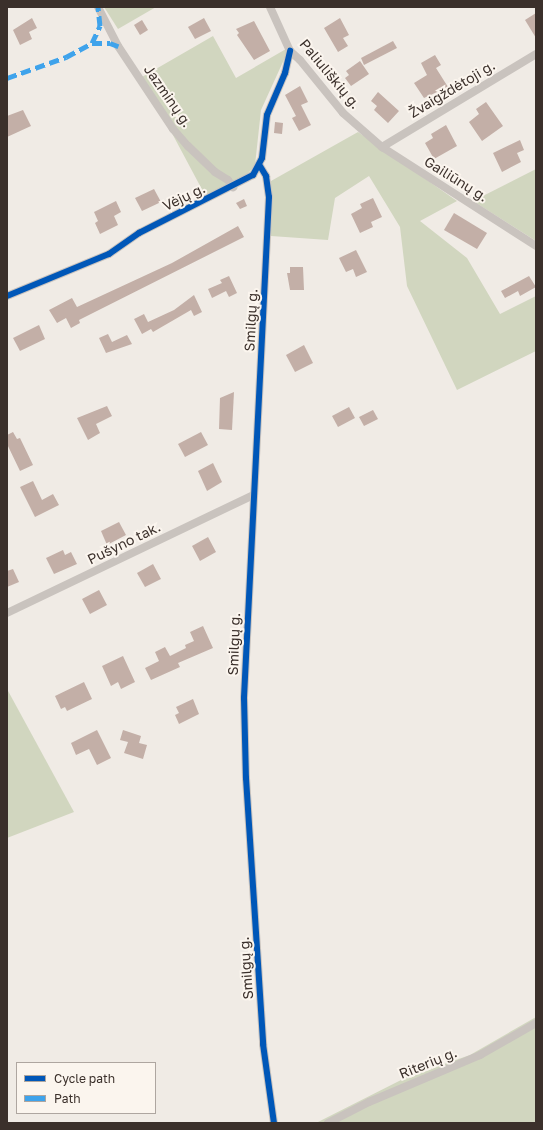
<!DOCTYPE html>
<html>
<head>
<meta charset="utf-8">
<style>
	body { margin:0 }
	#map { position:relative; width:543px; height:1130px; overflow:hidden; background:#f0ebe5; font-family:"Golos Text",sans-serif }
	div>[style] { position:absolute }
	.green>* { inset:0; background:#d1d6bf }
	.building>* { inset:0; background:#c3afa7 }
	.street>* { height:8px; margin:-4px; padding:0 4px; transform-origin:4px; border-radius:4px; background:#c9c3be }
	.quiet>* { height:5px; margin-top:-2.5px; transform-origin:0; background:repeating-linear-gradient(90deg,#3fa3eb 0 10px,transparent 0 15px) }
	.cycleway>* { height:6px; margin:-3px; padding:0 3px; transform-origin:3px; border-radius:3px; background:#0057b8 }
	span { translate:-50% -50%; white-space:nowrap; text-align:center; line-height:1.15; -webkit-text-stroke:4px #fbf5ee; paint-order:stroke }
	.street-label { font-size:14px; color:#3b302b }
	.frame { position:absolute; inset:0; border:8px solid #3b302b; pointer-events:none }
	.legend { position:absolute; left:16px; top:1062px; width:140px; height:52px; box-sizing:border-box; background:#fbf5ee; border:1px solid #aea6a0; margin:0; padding:5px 7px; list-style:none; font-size:12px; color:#3b302b }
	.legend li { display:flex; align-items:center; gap:8px; height:20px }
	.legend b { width:20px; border:1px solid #aea6a0 }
</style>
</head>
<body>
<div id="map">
	<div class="green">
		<div style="clip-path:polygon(104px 7px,156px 7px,118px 29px)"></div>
		<div style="clip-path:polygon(213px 36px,236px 78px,286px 49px,287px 53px,261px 110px,255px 165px,245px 177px,206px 197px,142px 77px)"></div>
		<div style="clip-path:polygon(358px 132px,457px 201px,420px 221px,467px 258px,500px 314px,536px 296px,536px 351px,457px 390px,407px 286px,400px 227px,369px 176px,335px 198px,328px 240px,271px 236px,271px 181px)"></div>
		<div style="clip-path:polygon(536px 169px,536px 241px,473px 201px)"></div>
		<div style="clip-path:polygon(7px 689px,74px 812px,7px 838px)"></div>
		<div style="clip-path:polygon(536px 1017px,536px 1123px,316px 1123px,407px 1077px,470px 1055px)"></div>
	</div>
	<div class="building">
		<div style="clip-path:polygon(536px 13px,536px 38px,525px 20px)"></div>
		<div style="clip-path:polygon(32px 18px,37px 28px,29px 32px,32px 39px,20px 45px,13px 30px)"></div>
		<div style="clip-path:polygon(204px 18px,211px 31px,195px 39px,188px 27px)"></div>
		<div style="clip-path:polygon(340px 18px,349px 35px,343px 38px,348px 46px,338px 52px,324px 28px)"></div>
		<div style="clip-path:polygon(142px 20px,148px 30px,140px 35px,134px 25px)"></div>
		<div style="clip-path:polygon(254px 21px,270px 51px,254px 60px,237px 35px,239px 33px,236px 29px)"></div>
		<div style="clip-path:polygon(393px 41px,397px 48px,364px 65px,361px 58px)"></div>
		<div style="clip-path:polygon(435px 55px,441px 65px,436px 68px,448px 87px,424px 98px,414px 83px,427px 75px,421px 63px)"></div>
		<div style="clip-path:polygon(360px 61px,369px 74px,351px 86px,345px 78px,349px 75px,346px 71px)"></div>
		<div style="clip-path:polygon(300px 86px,308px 102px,301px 105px,311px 125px,299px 131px,292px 118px,296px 116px,285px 95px)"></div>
		<div style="clip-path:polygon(378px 92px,399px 111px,388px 123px,374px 110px,377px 106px,371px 101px)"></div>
		<div style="clip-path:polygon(486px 102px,503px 126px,482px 141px,469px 122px,479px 114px,476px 109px)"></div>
		<div style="clip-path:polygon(23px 110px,31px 126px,7px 137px,7px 116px)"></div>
		<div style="clip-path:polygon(275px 122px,283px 123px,282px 134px,274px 133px)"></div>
		<div style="clip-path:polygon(446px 125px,457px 146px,434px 159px,425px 143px,433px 138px,431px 134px)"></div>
		<div style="clip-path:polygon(520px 140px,524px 150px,517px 153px,521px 162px,502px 172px,493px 153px)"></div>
		<div style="clip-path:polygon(154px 189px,161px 202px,142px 211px,135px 198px)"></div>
		<div style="clip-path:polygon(373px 198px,382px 217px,371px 222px,373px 227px,360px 233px,351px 214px,362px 208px,360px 204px)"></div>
		<div style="clip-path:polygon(244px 199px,247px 206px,240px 209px,236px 203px)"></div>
		<div style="clip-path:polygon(116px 201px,121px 212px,114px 216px,118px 225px,100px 234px,95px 223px,98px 221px,94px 212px)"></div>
		<div style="clip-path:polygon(454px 213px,487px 233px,477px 249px,444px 230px)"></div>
		<div style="clip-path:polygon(238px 226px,244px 237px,79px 320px,80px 323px,71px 328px,66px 318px,57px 323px,49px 310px,72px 298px,77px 307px,172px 263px)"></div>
		<div style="clip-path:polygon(356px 250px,367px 272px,356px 277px,353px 269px,346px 272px,339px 258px)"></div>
		<div style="clip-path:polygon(290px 267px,303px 267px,304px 290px,290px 290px,287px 273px,290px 273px)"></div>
		<div style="clip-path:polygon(229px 276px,237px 293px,229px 297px,226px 291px,212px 298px,208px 289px,222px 283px,220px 280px)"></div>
		<div style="clip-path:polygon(529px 276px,536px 287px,520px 296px,518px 291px,505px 298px,501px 291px)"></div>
		<div style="clip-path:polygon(194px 295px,202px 312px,194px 316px,191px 310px,153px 332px,151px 329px,142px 334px,134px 319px,144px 314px,148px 322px,174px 310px)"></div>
		<div style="clip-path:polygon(39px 325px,45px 339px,20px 351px,13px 338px)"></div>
		<div style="clip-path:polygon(108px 334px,112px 342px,127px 335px,132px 344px,106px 353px,99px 338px)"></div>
		<div style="clip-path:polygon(304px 345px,313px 363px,295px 372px,286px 355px)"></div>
		<div style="clip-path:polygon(234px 392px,232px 430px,219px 429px,220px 398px)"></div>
		<div style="clip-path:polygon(107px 406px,112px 416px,96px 424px,100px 433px,88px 440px,77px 418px)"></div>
		<div style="clip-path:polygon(349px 407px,355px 418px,338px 427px,332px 416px)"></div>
		<div style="clip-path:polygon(373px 410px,378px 419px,364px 426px,359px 417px)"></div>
		<div style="clip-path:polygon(13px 432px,17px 439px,20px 438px,33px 465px,20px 471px,7px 444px,7px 435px)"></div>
		<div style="clip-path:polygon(201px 432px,208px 445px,185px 457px,178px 444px)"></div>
		<div style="clip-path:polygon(213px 463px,222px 482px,207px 491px,198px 471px)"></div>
		<div style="clip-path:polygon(33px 481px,42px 500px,53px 494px,59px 505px,35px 517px,20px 487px)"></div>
		<div style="clip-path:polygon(119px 522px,126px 535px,107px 545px,101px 531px)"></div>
		<div style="clip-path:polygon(208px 537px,216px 552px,200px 561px,192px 546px)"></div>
		<div style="clip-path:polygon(63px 550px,65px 555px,71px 552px,77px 564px,54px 574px,46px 558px)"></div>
		<div style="clip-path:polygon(153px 564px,161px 579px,145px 587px,137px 573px)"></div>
		<div style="clip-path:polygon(13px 569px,19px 582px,7px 587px,7px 571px)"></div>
		<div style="clip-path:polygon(99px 590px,107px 605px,90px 614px,82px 599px)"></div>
		<div style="clip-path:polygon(203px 626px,213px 648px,178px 663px,180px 667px,151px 680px,145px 668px,159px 661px,155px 652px,165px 647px,170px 656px,186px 648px,185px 645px,194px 641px,190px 632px)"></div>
		<div style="clip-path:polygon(123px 656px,135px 682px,121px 689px,118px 682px,111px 686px,102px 666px)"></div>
		<div style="clip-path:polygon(84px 682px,92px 699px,67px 711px,65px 707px,61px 709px,55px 696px)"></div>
		<div style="clip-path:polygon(193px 699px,199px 714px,179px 724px,175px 715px,179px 713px,176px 707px)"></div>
		<div style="clip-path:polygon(97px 730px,111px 758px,97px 765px,89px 749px,76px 755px,71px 743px)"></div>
		<div style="clip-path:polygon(123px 730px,141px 736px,139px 743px,147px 745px,143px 759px,124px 753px,128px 742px,120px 740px)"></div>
	</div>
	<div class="street">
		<div style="left:98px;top:7px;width:44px;rotate:62.9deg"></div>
		<div style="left:118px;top:46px;width:100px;rotate:56.5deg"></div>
		<div style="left:173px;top:129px;width:23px;rotate:49deg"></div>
		<div style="left:188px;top:146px;width:37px;rotate:44deg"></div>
		<div style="left:215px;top:172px;width:15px;rotate:32deg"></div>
		<div style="left:228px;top:180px;width:9px;rotate:54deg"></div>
		<div style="left:270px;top:7px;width:48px;rotate:65.6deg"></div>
		<div style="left:290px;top:51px;width:13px;rotate:42deg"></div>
		<div style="left:300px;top:60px;width:68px;rotate:50.9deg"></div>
		<div style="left:343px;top:113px;width:52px;rotate:41.1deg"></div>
		<div style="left:382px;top:147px;width:183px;rotate:32.7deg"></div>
		<div style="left:382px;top:147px;width:180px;rotate:-31.1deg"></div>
		<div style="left:260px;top:166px;width:12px;rotate:59deg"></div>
		<div style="left:266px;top:176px;width:21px;rotate:82deg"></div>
		<div style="left:269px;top:197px;width:502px;rotate:92.86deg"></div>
		<div style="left:244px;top:698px;width:80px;rotate:88.6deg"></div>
		<div style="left:246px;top:778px;width:267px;rotate:86.3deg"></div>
		<div style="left:263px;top:1044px;width:80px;rotate:82.1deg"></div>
		<div style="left:7px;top:296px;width:110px;rotate:-22.4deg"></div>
		<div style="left:109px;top:254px;width:37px;rotate:-35deg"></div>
		<div style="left:139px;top:233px;width:128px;rotate:-27deg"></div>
		<div style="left:253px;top:175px;width:19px;rotate:-62deg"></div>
		<div style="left:262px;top:158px;width:43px;rotate:-83.4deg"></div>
		<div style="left:267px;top:115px;width:46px;rotate:-66.8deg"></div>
		<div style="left:285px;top:73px;width:23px;rotate:-77deg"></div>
		<div style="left:7px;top:613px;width:273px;rotate:-25.6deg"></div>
		<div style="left:328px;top:1123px;width:46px;rotate:-27.1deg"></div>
		<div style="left:369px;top:1102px;width:121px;rotate:-22.9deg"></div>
		<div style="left:480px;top:1055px;width:64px;rotate:-29.7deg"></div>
	</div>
	<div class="quiet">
		<div style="left:92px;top:43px;width:18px"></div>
		<div style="left:110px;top:43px;width:9px;rotate:21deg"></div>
		<div style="left:7px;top:78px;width:63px;rotate:-19.6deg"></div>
		<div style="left:66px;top:57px;width:30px;rotate:-28deg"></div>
		<div style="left:92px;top:43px;width:19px;rotate:-65deg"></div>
		<div style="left:100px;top:26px;width:19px;rotate:-96deg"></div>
	</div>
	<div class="cycleway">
		<div style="left:260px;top:166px;width:12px;rotate:59deg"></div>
		<div style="left:266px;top:176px;width:21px;rotate:82deg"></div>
		<div style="left:269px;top:197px;width:502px;rotate:92.86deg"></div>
		<div style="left:244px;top:698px;width:80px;rotate:88.6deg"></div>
		<div style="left:246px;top:778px;width:267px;rotate:86.3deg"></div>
		<div style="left:263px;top:1044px;width:80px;rotate:82.1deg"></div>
		<div style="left:7px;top:296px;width:110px;rotate:-22.4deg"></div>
		<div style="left:109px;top:254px;width:37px;rotate:-35deg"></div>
		<div style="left:139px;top:233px;width:128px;rotate:-27deg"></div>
		<div style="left:253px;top:175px;width:19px;rotate:-62deg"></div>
		<div style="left:262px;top:158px;width:43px;rotate:-83.4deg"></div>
		<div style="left:267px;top:115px;width:46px;rotate:-66.8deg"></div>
		<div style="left:285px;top:73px;width:23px;rotate:-77deg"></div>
	</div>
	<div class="street-label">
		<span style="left:330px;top:74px;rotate:50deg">Paliuliškių g.</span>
		<span style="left:452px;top:89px;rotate:-31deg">Žvaigždėtoji g.</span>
		<span style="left:168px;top:96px;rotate:55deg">Jazminų g.</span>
		<span style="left:456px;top:179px;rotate:32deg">Gailiūnų g.</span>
		<span style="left:184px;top:197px;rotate:-26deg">Vėjų g.</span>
		<span style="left:251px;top:320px;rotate:-87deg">Smilgų g.</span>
		<span style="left:124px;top:543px;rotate:-26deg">Pušyno tak.</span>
		<span style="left:234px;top:644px;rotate:-88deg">Smilgų g.</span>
		<span style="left:246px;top:968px;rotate:-94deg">Smilgų g.</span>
		<span style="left:428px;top:1063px;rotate:-22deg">Riterių g.</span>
	</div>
	<div class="frame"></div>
	<ul class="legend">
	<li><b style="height:5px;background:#0057b8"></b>Cycle path</li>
	<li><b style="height:5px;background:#3fa3eb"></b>Path</li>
	</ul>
</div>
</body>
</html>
